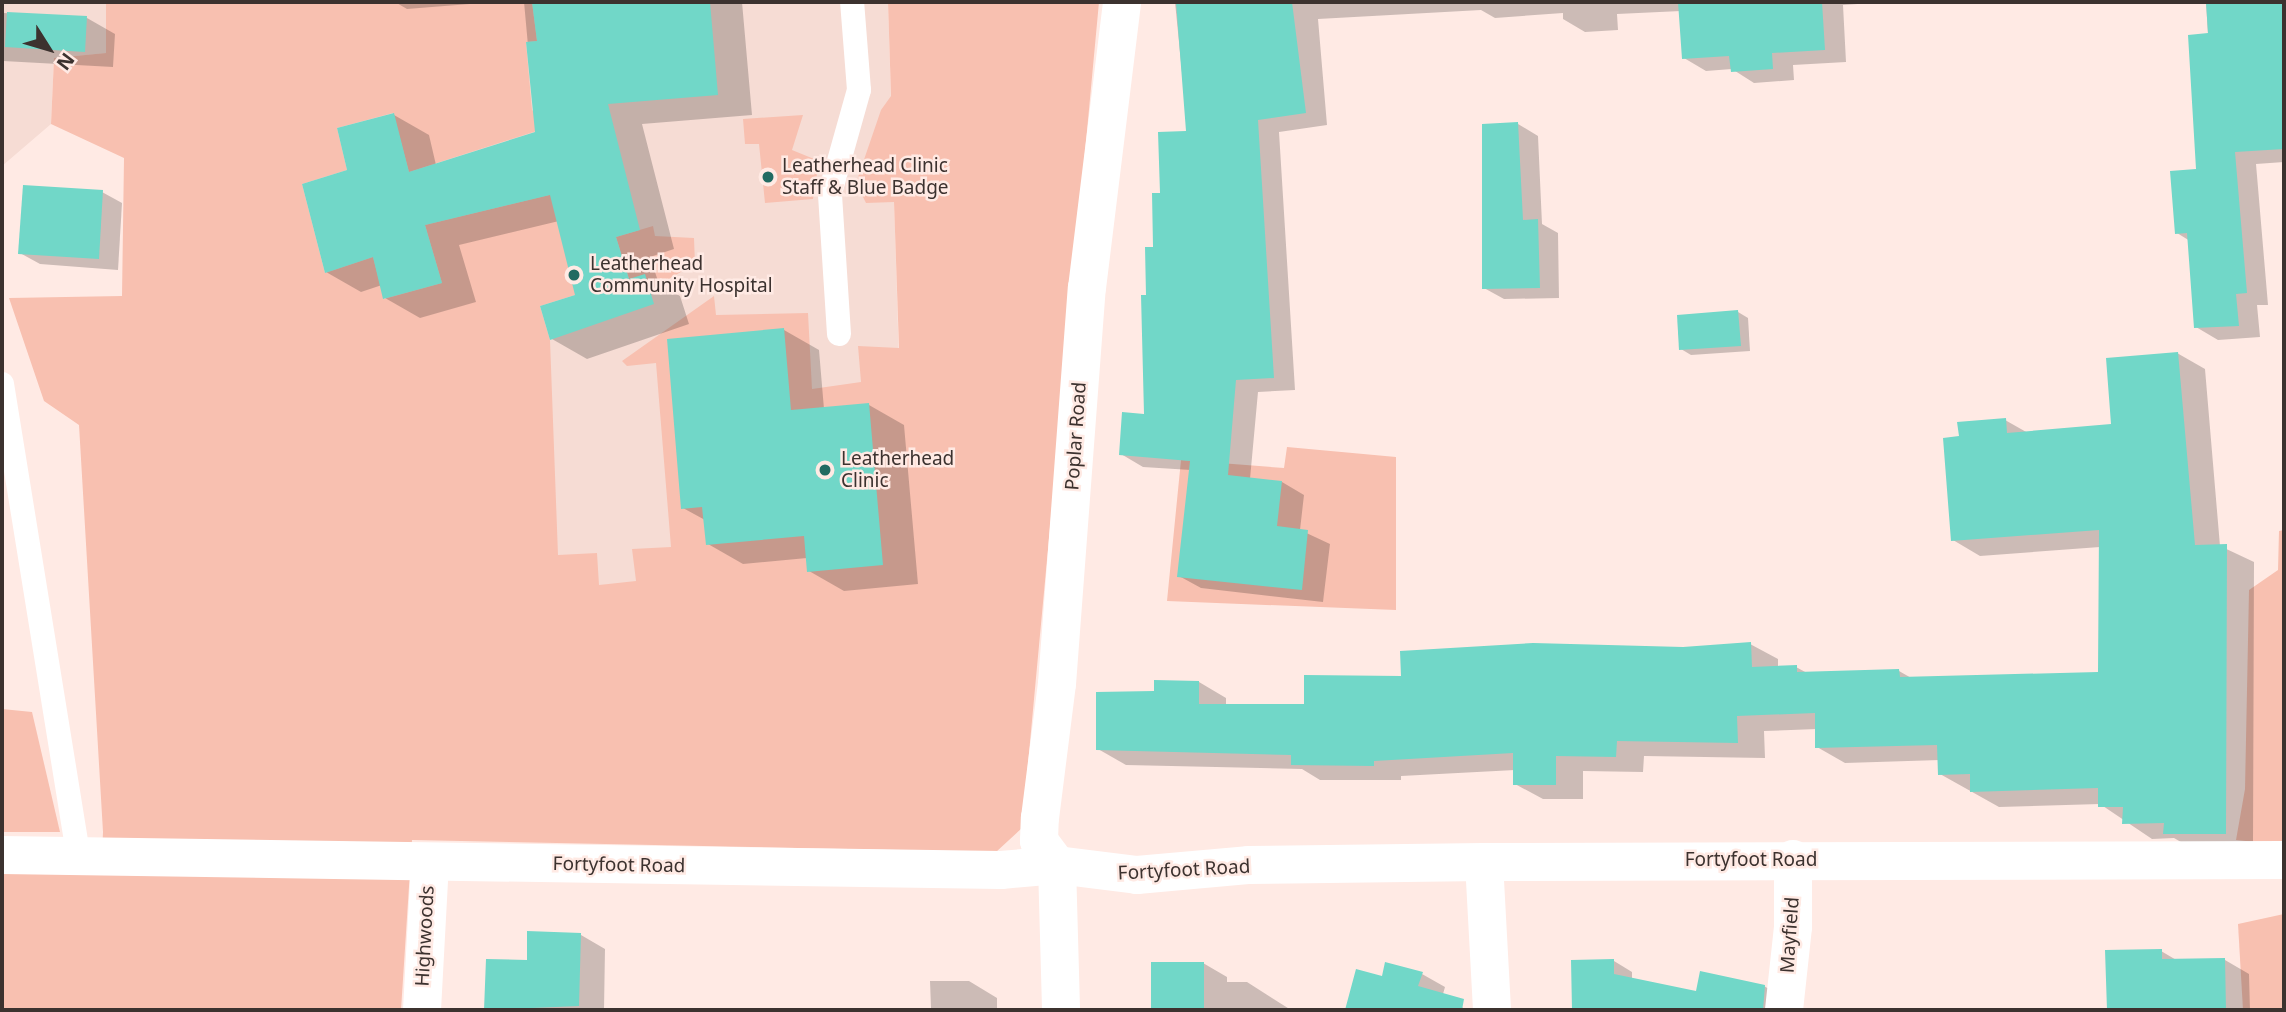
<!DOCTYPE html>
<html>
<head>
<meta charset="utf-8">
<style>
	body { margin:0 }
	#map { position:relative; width:2286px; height:1012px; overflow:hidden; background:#ffeae4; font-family:"Noto Sans",sans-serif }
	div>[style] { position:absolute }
	.built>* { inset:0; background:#f6dcd4 }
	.green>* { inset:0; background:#f8c0b0 }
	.shadow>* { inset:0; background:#0003 }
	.building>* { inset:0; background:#71d7c8 }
	.service>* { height:24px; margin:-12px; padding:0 12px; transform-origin:12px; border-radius:12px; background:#fff }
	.minor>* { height:38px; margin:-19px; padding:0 19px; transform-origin:19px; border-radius:19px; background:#fff }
	.dots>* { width:19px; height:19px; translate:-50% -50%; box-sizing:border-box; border:4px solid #ffeae4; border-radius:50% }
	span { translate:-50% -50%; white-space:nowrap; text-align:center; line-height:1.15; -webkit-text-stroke:5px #ffeae4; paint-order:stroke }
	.poi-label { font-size:19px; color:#3c322f }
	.left { translate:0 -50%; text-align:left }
	.street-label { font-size:19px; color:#3c322f }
	.frame { position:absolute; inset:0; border:4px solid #3c322f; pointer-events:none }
	.north { position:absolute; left:14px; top:14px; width:70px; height:70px; -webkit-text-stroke:5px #ffeae4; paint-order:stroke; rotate:127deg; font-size:19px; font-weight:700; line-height:28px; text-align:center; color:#3c322f }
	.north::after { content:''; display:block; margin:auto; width:24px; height:32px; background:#3c322f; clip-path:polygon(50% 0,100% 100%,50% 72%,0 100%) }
</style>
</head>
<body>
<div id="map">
	<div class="built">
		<div style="clip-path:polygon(2px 2px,106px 2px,106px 53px,54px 58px,51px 124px,2px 166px)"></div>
		<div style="clip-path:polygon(183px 2px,888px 2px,906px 591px,681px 611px,305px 574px)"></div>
	</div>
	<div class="green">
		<div style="clip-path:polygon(106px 2px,532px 2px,537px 41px,526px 42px,532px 110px,549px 127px,409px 172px,393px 113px,337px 128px,347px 170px,302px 184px,325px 273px,373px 257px,384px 299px,442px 283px,425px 225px,582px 187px,575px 295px,540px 306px,550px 340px,558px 555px,597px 553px,599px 585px,636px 581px,632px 549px,671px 547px,656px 363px,627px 366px,622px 361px,714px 296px,716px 315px,808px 313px,812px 389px,861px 382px,858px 346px,899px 348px,894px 202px,866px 203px,856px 183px,881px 110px,891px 96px,888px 2px,1099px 2px,1022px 828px,996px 852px,412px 840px,401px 1010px,2px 1010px,2px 874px,101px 874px,103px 832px,79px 425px,44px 401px,9px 298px,122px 296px,124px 158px,51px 124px,54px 58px,106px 53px)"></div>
		<div style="clip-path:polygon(803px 115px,792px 150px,819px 161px,813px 199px,765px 203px,759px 144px,745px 144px,743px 119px)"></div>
		<div style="clip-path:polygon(653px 226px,655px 236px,694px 238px,695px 264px,635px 298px,616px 237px)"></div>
		<div style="clip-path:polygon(1287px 447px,1396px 457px,1396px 610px,1167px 601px,1181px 460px,1284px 468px)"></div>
		<div style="clip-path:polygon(2284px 530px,2284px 845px,2236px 840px,2245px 789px,2249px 590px,2278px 570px,2279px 531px)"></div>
		<div style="clip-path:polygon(2px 709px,32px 712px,60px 832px,2px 832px)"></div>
		<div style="clip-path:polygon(2284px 914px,2284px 1010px,2243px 1010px,2238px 924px)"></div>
	</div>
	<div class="shadow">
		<div style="clip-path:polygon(2px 2px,4px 13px,87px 18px,115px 34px,113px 67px,3px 61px,2px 66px)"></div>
		<div style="clip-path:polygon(395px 2px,495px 2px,407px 9px)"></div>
		<div style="clip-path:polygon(524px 2px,742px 2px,752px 115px,642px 124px,674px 249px,650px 257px,659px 284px,680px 296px,689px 324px,587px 359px,552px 339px,577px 296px,559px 221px,459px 245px,476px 302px,420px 318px,385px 298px,382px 285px,361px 292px,326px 272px,349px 171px,394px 115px,429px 135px,436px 165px,536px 133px)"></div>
		<div style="clip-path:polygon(1175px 2px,1887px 2px,1843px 5px,1846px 62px,1793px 65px,1794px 80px,1754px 83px,1732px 69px,1706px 71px,1684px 58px,1681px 11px,1617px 14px,1618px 30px,1585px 32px,1563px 19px,1563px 13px,1495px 18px,1481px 10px,1318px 19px,1327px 125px,1279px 132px,1295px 390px,1258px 392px,1250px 479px,1282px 482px,1304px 495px,1300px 530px,1330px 544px,1323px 602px,1201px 588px,1179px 576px,1191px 470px,1143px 467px,1121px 454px,1146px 416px,1148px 296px,1162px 195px,1188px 133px)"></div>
		<div style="clip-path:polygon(2206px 2px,2284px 2px,2284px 162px,2256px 164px,2268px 305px,2257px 305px,2260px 337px,2218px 340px,2196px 327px,2190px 241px,2177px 233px,2198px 171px,2208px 35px)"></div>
		<div style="clip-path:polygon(1518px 124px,1538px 136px,1542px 224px,1558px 233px,1559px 298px,1504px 299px,1484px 288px)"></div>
		<div style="clip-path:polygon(102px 192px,122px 203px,118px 270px,40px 264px,20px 253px)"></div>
		<div style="clip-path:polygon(1738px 312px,1748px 318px,1750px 351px,1691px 355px,1681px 349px)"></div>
		<div style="clip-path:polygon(784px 330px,819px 350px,824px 409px,869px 405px,904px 425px,918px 584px,844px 591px,809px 571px,807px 558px,743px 564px,708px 544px,705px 520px,683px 508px)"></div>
		<div style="clip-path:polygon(2177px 353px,2205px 369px,2220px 546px,2254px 562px,2253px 849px,2193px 849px,2174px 838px,2152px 839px,2100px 804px,1999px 807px,1940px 774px,1940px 760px,1845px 763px,1817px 747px,1817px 729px,1764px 731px,1765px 758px,1644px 756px,1643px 772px,1583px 771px,1583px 799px,1543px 799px,1515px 784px,1515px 770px,1401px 776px,1401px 780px,1320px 780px,1302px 769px,1126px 765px,1098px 749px,1155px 693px,1199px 682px,1226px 698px,1226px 706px,1305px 706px,1403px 678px,1750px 644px,1778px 659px,1778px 668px,1796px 667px,1807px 673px,1899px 671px,1913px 679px,2100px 674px,2100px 547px,1980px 556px,1953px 540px,1961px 438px,2005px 420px,2028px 433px,2113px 425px)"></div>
		<div style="clip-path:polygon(581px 935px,605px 949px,604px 1010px,486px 1010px,487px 961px,528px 962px)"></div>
		<div style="clip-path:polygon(2161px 951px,2178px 961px,2225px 960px,2249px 974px,2250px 1010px,2108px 1010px,2107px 952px)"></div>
		<div style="clip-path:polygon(1614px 961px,1632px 972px,1632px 980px,1697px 993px,1764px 986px,1782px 997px,1780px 1010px,1566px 1010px,1573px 1010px)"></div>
		<div style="clip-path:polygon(1153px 963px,1203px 963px,1227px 977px,1227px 982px,1247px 982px,1291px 1010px,1153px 1010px)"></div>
		<div style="clip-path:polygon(1357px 971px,1383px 978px,1422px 974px,1445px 987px,1443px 994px,1466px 1010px,1346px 1010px)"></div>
		<div style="clip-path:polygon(930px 981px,969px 981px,997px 998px,997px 1010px,798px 1010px,931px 1008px)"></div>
	</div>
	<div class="building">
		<div style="clip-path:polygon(532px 2px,710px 2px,718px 95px,608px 104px,640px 230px,616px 237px,629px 279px,645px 274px,654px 304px,550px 340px,540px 306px,575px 295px,550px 195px,425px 225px,442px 283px,383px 299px,373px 257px,325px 273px,302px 184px,347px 170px,337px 128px,394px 113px,409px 172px,535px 132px,526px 42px,537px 41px)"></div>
		<div style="clip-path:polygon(1176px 2px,1292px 2px,1306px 113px,1258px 120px,1274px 378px,1236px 380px,1228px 475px,1282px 481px,1277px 526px,1308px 530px,1302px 590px,1177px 577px,1190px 461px,1119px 455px,1122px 412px,1144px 414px,1141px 295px,1146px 295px,1145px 247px,1153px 247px,1152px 193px,1160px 193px,1158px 132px,1186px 131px)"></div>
		<div style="clip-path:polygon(1678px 2px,1822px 2px,1825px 50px,1772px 53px,1773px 69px,1731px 72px,1729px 56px,1682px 59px)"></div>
		<div style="clip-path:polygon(2206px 2px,2284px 2px,2284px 149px,2235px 152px,2247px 293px,2236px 294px,2239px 326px,2194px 328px,2187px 233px,2175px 234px,2170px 171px,2196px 169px,2188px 35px,2208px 33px)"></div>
		<div style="clip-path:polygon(7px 12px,87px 16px,85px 52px,5px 47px)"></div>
		<div style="clip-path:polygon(1518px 122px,1523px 220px,1538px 219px,1540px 288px,1482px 289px,1482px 124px)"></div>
		<div style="clip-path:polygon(23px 185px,103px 190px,99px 259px,18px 254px)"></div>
		<div style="clip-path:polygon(1738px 310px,1741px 346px,1679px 350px,1677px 315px)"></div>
		<div style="clip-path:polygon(784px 328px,791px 410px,869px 403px,883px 565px,807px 572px,804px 536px,706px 545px,702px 507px,681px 509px,667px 339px)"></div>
		<div style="clip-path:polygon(2178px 352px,2195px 545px,2227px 544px,2226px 834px,2163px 834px,2164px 823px,2122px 824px,2123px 807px,2098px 807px,2098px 788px,1970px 792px,1970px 774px,1938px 775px,1937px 745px,1815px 748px,1815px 713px,1737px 716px,1738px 743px,1617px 741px,1616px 757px,1556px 756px,1556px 785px,1513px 785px,1513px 753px,1374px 761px,1374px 766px,1291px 765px,1291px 755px,1096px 750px,1096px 692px,1154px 691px,1154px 680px,1199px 681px,1199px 704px,1304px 704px,1304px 675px,1401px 676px,1400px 651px,1533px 643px,1683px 647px,1751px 642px,1752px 667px,1797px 665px,1797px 672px,1899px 669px,1900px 677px,2098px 672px,2099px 530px,1951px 541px,1943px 438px,1959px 436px,1957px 422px,2006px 418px,2007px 433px,2111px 424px,2106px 358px)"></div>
		<div style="clip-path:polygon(527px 931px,581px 933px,579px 1006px,484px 1010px,486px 959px,527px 960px)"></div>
		<div style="clip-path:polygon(2162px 949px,2162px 959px,2225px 958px,2226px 1010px,2107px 1010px,2105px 950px)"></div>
		<div style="clip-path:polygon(1614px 959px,1614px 974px,1696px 991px,1700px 971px,1765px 985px,1763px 1010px,1572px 1010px,1571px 960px)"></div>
		<div style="clip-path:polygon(1151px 962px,1204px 962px,1204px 1010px,1151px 1010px)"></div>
		<div style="clip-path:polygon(1385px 962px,1423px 972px,1418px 986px,1464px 999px,1462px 1010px,1345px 1010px,1356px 969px,1382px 976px)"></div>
	</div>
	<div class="service">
		<div style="left:839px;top:334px;width:141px;rotate:-93.7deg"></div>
		<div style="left:830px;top:193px;width:107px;rotate:-74.3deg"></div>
		<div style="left:859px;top:90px;width:88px;rotate:-94.5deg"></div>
		<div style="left:2px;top:384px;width:477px;rotate:80.8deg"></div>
	</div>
	<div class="minor">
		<div style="left:2px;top:855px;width:999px;rotate:0.86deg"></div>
		<div style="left:1001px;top:870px;width:56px;rotate:-5.1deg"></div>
		<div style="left:1057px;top:865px;width:81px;rotate:7.1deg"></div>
		<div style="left:1137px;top:875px;width:111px;rotate:-5.1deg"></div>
		<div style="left:1248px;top:865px;width:236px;rotate:-0.7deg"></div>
		<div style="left:1484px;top:862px;width:800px;rotate:-0.14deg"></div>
		<div style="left:1484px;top:862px;width:148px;rotate:86.9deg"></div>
		<div style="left:1057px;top:865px;width:30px;rotate:-127deg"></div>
		<div style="left:1039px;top:841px;width:23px;rotate:-88deg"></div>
		<div style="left:1040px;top:818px;width:135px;rotate:-82.8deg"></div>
		<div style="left:1057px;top:684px;width:397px;rotate:-85.7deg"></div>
		<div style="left:1087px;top:288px;width:288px;rotate:-83deg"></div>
		<div style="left:1057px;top:865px;width:145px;rotate:88.4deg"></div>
		<div style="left:422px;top:1010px;width:148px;rotate:-86.9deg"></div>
		<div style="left:1784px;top:1010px;width:83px;rotate:-83.8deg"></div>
		<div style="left:1793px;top:927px;width:68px;rotate:-90deg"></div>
	</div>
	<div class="dots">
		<div style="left:768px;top:177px;background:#226b62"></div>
		<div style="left:574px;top:275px;background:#226b62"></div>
		<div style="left:825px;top:470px;background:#226b62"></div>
	</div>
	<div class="poi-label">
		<span class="left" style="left:782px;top:177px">Leatherhead Clinic<br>Staff &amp; Blue Badge</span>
		<span class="left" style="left:590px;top:275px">Leatherhead<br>Community Hospital</span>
		<span class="left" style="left:841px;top:470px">Leatherhead<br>Clinic</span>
	</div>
	<div class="street-label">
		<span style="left:1076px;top:436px;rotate:-86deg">Poplar Road</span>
		<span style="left:1751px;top:860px">Fortyfoot Road</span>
		<span style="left:619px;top:865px;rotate:1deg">Fortyfoot Road</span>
		<span style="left:1184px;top:870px;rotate:-3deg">Fortyfoot Road</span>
		<span style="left:1790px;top:935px;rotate:-86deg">Mayfield</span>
		<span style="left:425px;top:936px;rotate:-87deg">Highwoods</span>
	</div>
	<div class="frame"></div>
	<div class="north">N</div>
</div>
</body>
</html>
